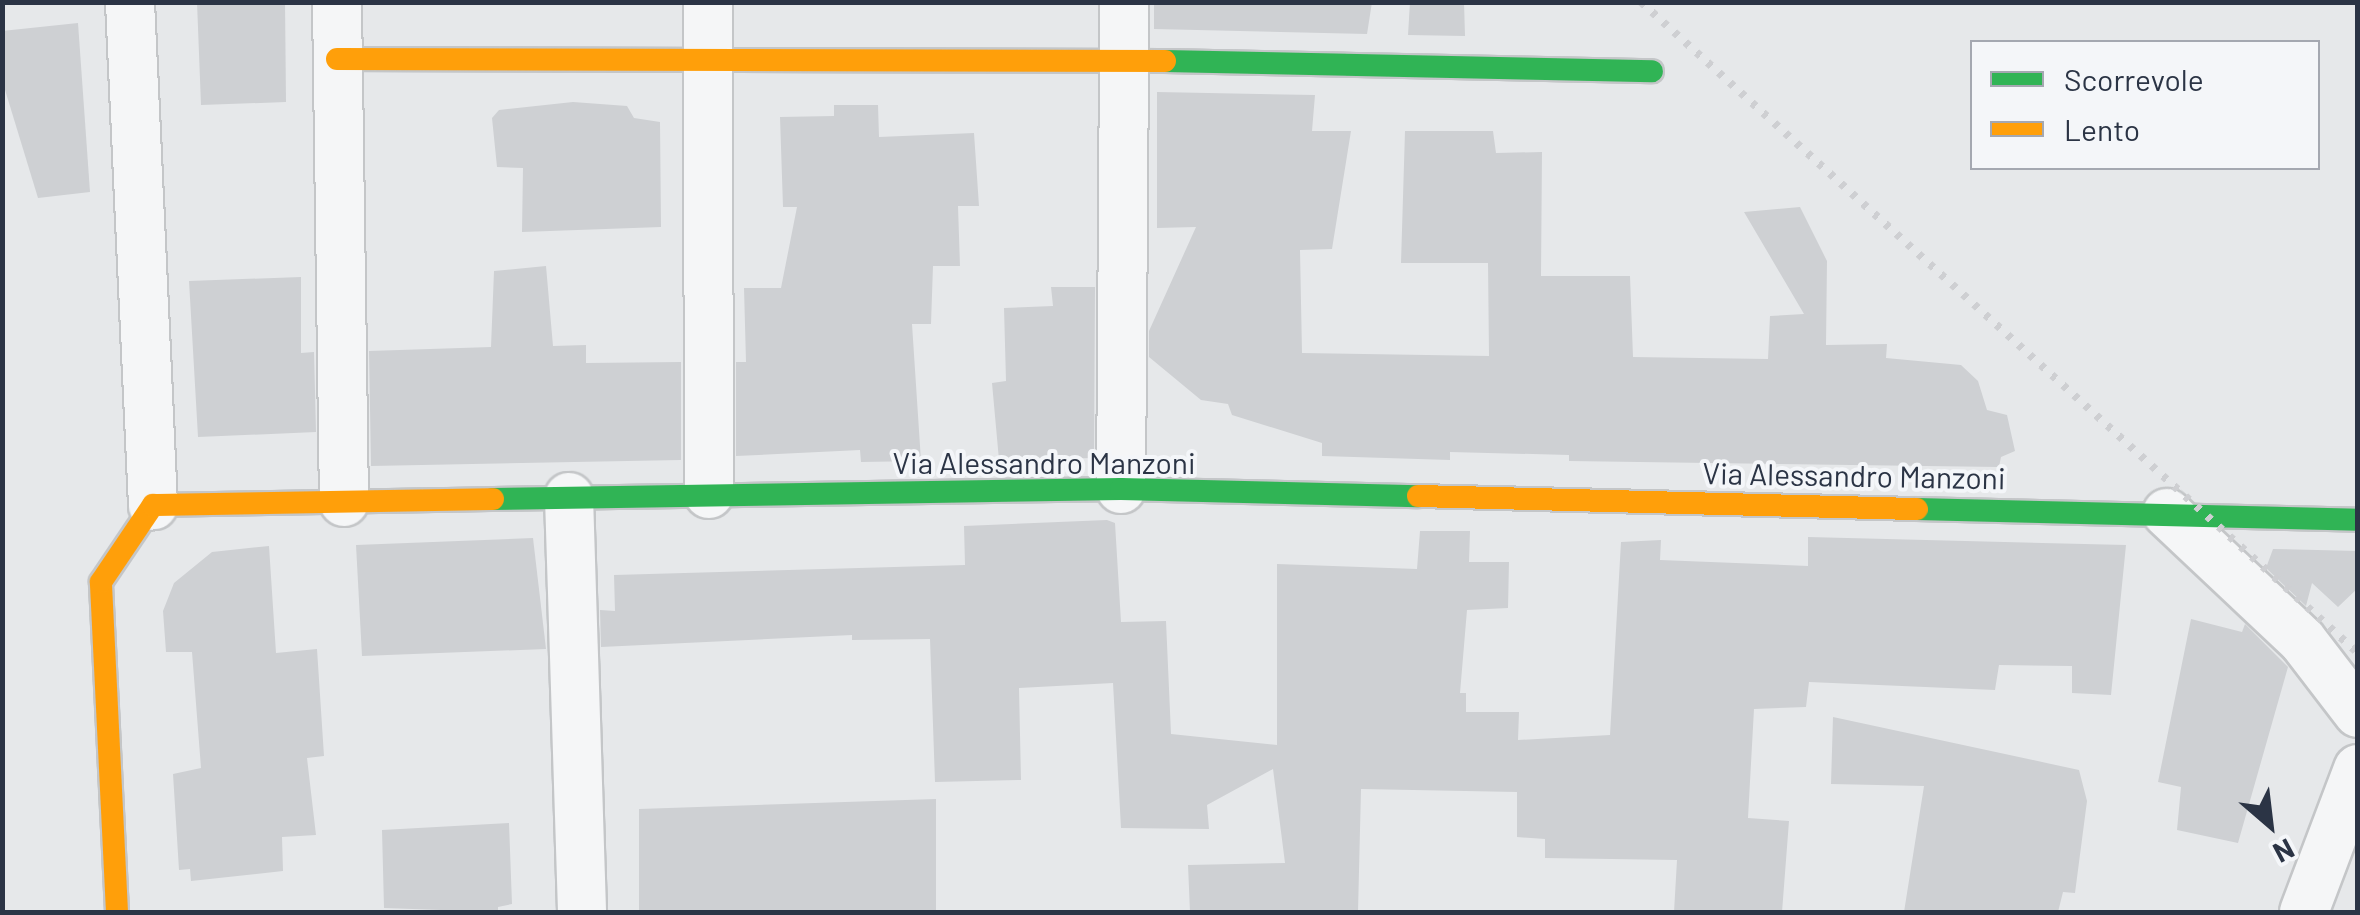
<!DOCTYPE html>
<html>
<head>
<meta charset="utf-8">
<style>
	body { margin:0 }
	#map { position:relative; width:2360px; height:915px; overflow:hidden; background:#e6e8ea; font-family:Barlow,sans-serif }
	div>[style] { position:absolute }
	.building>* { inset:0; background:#ced0d3 }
	.roads { filter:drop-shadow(2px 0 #c4c6c8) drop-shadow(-2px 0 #c4c6c8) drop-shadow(0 2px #c4c6c8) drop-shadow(0 -2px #c4c6c8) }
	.street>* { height:48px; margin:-24px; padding:0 24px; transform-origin:24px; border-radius:24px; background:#f5f6f7 }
	.fast>* { height:22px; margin:-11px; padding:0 11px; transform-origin:11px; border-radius:11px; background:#30b455 }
	.slow>* { height:22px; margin:-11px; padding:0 11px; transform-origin:11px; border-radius:11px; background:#ff9f0a }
	.rail>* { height:8px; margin-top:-4px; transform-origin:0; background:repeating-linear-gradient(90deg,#cecfd2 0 5px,transparent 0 15px) }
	span { translate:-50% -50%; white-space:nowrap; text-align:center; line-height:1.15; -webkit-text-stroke:8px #f4f6f9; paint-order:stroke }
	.street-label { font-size:30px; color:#2b3445 }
	.frame { position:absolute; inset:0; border:5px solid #2b3445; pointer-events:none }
	.legend { position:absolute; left:1970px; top:40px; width:350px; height:130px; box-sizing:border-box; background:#f4f6f9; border:2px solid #a4a8b1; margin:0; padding:12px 18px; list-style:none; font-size:30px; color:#2b3445 }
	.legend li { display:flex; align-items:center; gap:20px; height:50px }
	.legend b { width:50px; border:2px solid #a4a8b1 }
	.north { position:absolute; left:2220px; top:775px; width:100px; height:100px; -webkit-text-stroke:8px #f4f6f9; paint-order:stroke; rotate:152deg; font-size:28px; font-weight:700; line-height:40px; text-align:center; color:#2b3445 }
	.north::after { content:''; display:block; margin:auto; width:35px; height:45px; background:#2b3445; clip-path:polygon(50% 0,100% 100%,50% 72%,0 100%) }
</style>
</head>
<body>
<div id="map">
	<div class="building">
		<div style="clip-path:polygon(197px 2px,285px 2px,286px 102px,201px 105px)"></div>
		<div style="clip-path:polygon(1154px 2px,1372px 2px,1367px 34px,1154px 29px)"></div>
		<div style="clip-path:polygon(1410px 2px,1464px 2px,1465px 36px,1408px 35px)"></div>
		<div style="clip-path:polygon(78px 23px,90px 192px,38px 198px,2px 80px,2px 31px)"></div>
		<div style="clip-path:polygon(1157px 92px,1315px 95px,1312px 131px,1351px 131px,1332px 249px,1300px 250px,1302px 353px,1489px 356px,1488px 263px,1401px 263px,1405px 131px,1493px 131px,1496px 153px,1542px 152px,1541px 276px,1630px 276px,1633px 357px,1768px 359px,1770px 316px,1804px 314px,1744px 212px,1800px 207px,1827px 261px,1826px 345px,1887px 344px,1886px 358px,1961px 365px,1978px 381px,1987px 410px,2007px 415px,2015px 451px,2001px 457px,1999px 467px,1569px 461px,1569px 455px,1450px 452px,1450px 460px,1322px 456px,1322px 443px,1232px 415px,1228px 404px,1201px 400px,1149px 357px,1149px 331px,1196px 227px,1157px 228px)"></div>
		<div style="clip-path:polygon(573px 102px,627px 106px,634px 118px,660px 122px,661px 227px,522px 232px,523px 168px,497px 167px,492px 118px,499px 110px)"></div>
		<div style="clip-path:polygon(834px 105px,878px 105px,879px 137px,974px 133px,979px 206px,958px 206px,960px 266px,933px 266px,931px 324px,912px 324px,921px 461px,861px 462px,860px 450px,736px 456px,736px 362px,746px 362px,744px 288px,781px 288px,797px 207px,783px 207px,780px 117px,834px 116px)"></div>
		<div style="clip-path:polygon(546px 266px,553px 346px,586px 345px,586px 363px,681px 362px,681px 460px,371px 466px,369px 351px,491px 347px,494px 271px)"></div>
		<div style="clip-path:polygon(301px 277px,301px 353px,314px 352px,316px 432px,198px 437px,189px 281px)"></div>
		<div style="clip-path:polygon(1051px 287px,1095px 287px,1094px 458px,999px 460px,992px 383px,1006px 381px,1004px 308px,1053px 306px)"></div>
		<div style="clip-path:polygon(1107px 520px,1115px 523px,1121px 622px,1166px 621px,1171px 734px,1277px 745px,1277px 564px,1417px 569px,1420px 531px,1470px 531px,1469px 562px,1509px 562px,1508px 608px,1467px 610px,1460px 693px,1466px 693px,1466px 712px,1519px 712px,1518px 740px,1610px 735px,1621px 542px,1661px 540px,1660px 560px,1808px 566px,1808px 537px,2126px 545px,2111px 695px,2072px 693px,2072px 666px,1999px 665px,1995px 690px,1809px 682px,1806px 707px,1754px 709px,1748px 818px,1789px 821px,1782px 912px,1674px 912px,1677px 860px,1545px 858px,1545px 839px,1517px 837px,1517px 792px,1361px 789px,1358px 912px,1190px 912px,1188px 865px,1285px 863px,1273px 769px,1207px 805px,1209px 829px,1121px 828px,1113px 683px,1019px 688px,1021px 780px,935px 782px,930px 639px,852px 640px,852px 635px,601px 647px,600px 610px,615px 611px,614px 575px,965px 565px,964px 526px)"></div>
		<div style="clip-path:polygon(533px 538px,546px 649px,362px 656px,356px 545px)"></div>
		<div style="clip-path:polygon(269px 546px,276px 653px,317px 649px,324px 756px,307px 758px,316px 835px,282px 837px,283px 871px,191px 881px,190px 869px,179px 870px,173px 774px,201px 768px,192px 652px,166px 652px,163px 611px,174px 583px,212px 552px)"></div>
		<div style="clip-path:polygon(2273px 549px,2358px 551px,2358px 588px,2338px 607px,2312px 583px,2306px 606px,2266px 568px)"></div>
		<div style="clip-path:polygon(2191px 619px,2242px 632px,2245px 624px,2288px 667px,2238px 843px,2177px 830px,2181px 787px,2158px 782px)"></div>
		<div style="clip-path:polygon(1833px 717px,2079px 770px,2087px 801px,2075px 893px,2063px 892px,2058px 912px,1904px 912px,1924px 786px,1831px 784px)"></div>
		<div style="clip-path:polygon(936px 799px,936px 912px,639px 912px,639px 809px)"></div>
		<div style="clip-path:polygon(509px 823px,512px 904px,498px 907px,498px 912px,384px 908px,382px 830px)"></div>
	</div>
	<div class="roads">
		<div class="street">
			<div style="left:130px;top:2px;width:504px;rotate:87.38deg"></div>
			<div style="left:337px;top:2px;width:500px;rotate:89.2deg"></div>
			<div style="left:708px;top:2px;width:492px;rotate:89.9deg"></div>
			<div style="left:1121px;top:489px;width:487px;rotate:-89.6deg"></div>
			<div style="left:569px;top:497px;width:415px;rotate:88.2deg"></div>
			<div style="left:2167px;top:513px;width:185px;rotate:43.3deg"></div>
			<div style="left:2302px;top:640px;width:92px;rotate:52.5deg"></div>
			<div style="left:2304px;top:912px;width:153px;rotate:-69.3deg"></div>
		</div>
		<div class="fast">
			<div style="left:1165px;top:61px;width:487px;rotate:1.2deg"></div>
			<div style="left:493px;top:499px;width:628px;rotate:-0.91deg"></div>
			<div style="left:1121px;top:489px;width:297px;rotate:1.4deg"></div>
			<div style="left:1917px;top:509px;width:441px;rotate:1.4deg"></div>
		</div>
		<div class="slow">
			<div style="left:337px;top:59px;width:828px;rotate:0.14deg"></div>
			<div style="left:1418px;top:496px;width:499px;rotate:1.5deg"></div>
			<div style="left:117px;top:912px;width:330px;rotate:-92.8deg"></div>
			<div style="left:101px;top:582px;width:93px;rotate:-56deg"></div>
			<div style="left:153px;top:505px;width:340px;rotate:-1deg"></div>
		</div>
	</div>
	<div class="rail">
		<div style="left:1641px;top:2px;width:968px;rotate:42.24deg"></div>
	</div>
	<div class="street-label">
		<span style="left:1044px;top:462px">Via Alessandro Manzoni</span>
		<span style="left:1854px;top:475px;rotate:1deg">Via Alessandro Manzoni</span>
	</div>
	<div class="frame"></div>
	<ul class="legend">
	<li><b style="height:12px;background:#30b455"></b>Scorrevole</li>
	<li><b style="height:12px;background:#ff9f0a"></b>Lento</li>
	</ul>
	<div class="north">N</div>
</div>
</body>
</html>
